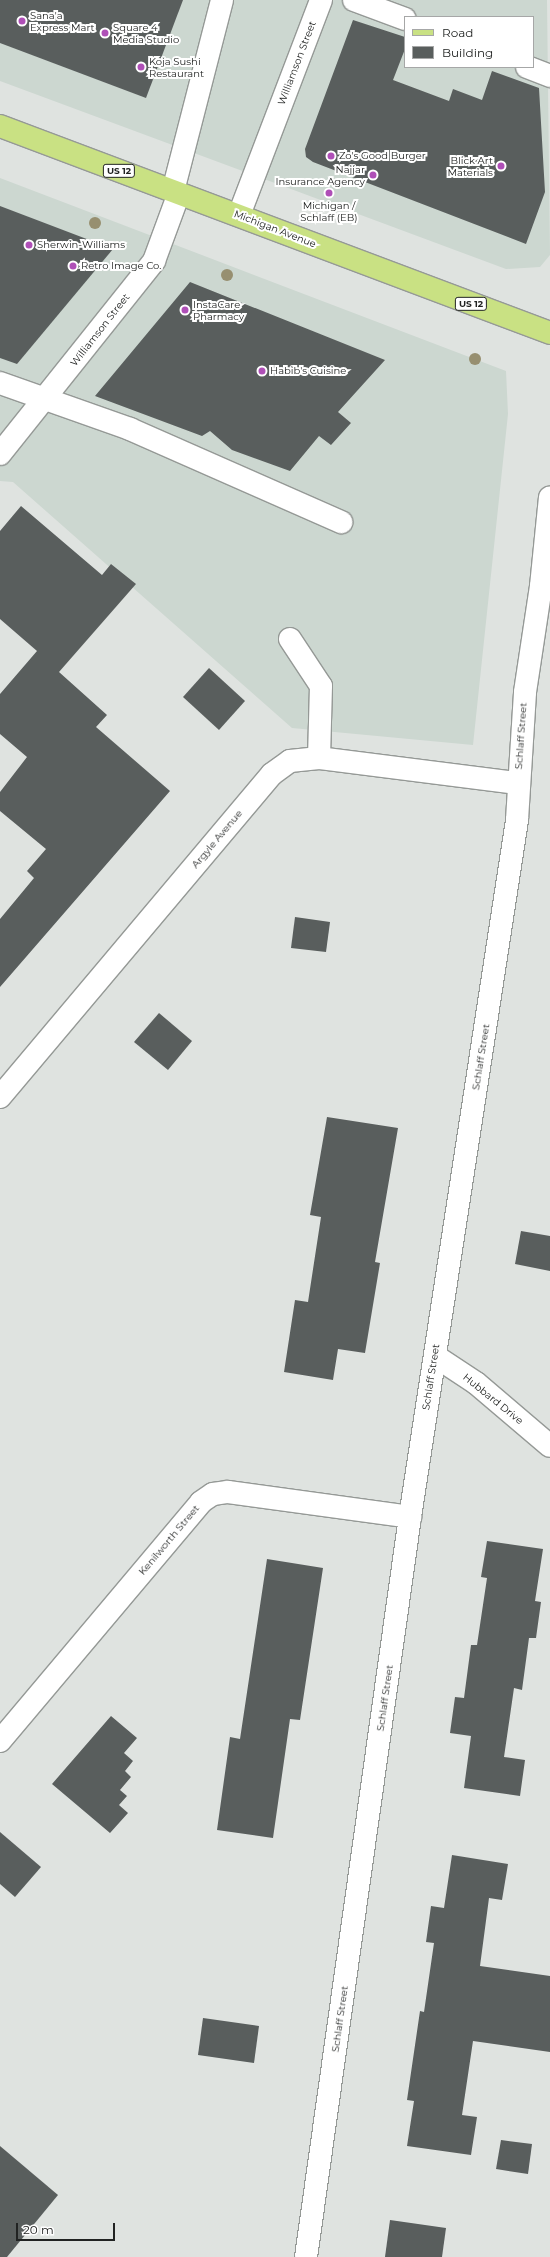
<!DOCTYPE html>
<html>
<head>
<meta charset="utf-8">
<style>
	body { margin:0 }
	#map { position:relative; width:550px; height:2257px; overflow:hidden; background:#dfe3e0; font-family:Montserrat,sans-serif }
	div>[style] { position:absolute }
	.built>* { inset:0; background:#ccd7d0 }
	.building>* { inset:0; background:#595e5d }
	.roads { filter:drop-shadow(1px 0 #959996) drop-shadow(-1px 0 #959996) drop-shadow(0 1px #959996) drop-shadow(0 -1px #959996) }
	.minor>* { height:22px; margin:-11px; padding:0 11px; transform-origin:11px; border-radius:11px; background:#fff }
	.major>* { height:22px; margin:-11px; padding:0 11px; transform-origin:11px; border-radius:11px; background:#c9e183 }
	.trees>* { width:12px; height:12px; margin:-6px; border-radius:50%; background:#978f70 }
	.dots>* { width:11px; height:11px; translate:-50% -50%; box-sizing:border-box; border:2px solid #fff; border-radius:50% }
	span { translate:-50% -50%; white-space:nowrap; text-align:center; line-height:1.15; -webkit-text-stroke:4px #fff; paint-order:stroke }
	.shield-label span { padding:1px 3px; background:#fff; border:1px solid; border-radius:3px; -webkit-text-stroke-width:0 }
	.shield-label { font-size:9px; color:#212322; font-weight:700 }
	.poi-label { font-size:10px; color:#212322 }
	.left { translate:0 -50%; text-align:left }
	.right { translate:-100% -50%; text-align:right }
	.street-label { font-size:10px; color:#212322 }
	.legend { position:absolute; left:404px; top:16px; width:130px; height:52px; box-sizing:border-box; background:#fff; border:1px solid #a6a7a7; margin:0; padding:5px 7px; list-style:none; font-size:12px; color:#212322 }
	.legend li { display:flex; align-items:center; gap:8px; height:20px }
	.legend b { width:20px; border:1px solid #a6a7a7 }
	.scale { position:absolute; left:16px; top:2223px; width:99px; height:18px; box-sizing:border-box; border:2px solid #212322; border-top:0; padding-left:5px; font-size:12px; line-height:14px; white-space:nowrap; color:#212322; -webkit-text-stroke:3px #fff; paint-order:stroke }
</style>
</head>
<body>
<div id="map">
	<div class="built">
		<div style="clip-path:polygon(evenodd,0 0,547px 0,550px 255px,540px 267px,506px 269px,0 81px,0 0,405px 17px,533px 17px,533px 67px,405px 67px,405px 17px)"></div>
		<div style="clip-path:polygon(0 178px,506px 371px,508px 414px,473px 745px,292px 728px,13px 482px,0 481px)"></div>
	</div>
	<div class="building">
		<div style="clip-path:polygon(0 0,183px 0,146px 98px,0 43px)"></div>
		<div style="clip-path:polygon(353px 20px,405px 37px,405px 49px,393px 80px,449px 101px,453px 89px,482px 100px,492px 71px,539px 88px,545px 192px,526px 244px,313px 162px,306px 157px,305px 149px)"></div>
		<div style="clip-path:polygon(0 206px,113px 249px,17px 364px,0 358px)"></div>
		<div style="clip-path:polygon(190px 282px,385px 360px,338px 412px,351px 423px,331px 445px,319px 436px,290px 471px,232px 450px,210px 431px,202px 436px,95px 396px)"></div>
		<div style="clip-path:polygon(21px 506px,102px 575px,111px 564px,136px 584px,59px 672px,107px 715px,96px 727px,170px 791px,0 987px,0 919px,34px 878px,27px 871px,46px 849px,0 811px,0 792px,27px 757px,0 734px,0 694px,37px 651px,0 619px,0 531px)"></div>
		<div style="clip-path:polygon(209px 668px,245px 701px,219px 730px,183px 697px)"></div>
		<div style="clip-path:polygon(295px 917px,330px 922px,326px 952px,291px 948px)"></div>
		<div style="clip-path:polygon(159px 1013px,192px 1041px,168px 1070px,134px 1042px)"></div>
		<div style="clip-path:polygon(327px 1117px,398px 1128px,375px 1262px,380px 1263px,365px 1353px,338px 1349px,333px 1380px,284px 1372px,295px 1300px,308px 1302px,321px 1217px,310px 1215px)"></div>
		<div style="clip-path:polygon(521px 1231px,550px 1236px,550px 1271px,515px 1264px)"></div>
		<div style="clip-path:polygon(487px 1541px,543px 1549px,535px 1601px,541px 1602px,536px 1638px,529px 1638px,522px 1690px,514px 1688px,504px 1757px,525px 1760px,520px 1796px,464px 1788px,471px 1736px,450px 1733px,455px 1697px,464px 1698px,471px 1645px,477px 1645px,487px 1578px,481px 1577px)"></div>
		<div style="clip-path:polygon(267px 1559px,323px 1568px,300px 1720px,290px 1719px,273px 1838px,217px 1830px,230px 1737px,240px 1739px)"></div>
		<div style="clip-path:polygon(111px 1716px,137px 1738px,124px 1753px,133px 1761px,125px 1771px,131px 1777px,120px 1790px,127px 1796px,119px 1805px,128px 1813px,110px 1833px,52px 1784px)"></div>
		<div style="clip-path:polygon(0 1832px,41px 1867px,15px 1897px,0 1884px)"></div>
		<div style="clip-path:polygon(452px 1855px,508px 1864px,502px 1900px,489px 1898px,480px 1966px,550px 1976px,550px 2052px,473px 2041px,462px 2115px,477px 2117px,471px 2155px,407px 2146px,414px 2101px,407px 2100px,420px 2011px,424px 2012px,434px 1943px,426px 1942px,431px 1906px,444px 1908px)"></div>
		<div style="clip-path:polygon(203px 2018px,259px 2026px,254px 2063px,198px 2055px)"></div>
		<div style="clip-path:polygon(501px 2140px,532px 2144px,528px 2174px,496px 2169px)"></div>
		<div style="clip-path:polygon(0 2146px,58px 2195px,7px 2257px,0 2257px)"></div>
		<div style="clip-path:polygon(390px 2220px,446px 2228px,442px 2257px,385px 2257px)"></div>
	</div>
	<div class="roads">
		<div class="minor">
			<div style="left:354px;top:0;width:54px;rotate:20.4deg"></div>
			<div style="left:527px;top:67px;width:25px;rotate:21deg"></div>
			<div style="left:173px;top:191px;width:197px;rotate:-75.6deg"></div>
			<div style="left:239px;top:215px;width:230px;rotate:-69.1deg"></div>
			<div style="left:0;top:383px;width:138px;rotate:19.5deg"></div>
			<div style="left:130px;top:429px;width:231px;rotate:23.8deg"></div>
			<div style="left:0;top:454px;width:247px;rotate:-51.4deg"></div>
			<div style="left:154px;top:261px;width:72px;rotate:-69.8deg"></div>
			<div style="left:290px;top:639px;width:56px;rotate:56.6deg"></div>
			<div style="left:321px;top:686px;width:72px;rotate:91.6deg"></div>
			<div style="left:0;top:1097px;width:422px;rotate:-49.9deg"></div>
			<div style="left:272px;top:774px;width:22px;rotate:-36deg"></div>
			<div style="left:290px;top:761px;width:29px;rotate:-6deg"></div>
			<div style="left:319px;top:758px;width:201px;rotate:7.2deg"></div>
			<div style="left:435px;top:1356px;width:49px;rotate:33.4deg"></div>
			<div style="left:476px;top:1383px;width:97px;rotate:40.4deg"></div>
			<div style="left:0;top:1741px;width:312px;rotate:-49.9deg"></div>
			<div style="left:201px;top:1502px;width:14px;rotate:-34deg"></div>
			<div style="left:213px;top:1494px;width:15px;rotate:-8deg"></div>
			<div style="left:228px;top:1492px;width:184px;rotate:7.8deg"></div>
			<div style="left:306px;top:2257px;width:747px;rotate:-82deg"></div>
			<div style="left:410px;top:1517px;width:705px;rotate:-81.27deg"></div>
			<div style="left:517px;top:820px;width:128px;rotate:-86.4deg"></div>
			<div style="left:525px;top:692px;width:107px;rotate:-81.4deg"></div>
			<div style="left:541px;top:586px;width:89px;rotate:-84.2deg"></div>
		</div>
		<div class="major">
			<div style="left:0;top:126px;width:588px;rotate:20.62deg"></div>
		</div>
	</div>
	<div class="trees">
		<div style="left:95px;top:223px"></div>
		<div style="left:227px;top:275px"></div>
		<div style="left:475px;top:359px"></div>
	</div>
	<div class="dots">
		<div style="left:22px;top:21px;background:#af4fb7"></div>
		<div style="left:105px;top:33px;background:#af4fb7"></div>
		<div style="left:141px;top:67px;background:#af4fb7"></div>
		<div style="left:331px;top:156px;background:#af4fb7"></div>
		<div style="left:501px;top:166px;background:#af4fb7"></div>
		<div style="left:373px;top:175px;background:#af4fb7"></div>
		<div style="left:329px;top:193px;background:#af4fb7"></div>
		<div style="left:29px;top:245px;background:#af4fb7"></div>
		<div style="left:73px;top:266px;background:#af4fb7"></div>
		<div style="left:185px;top:310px;background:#af4fb7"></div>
		<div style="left:262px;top:371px;background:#af4fb7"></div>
	</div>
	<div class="shield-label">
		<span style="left:119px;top:171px">US 12</span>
		<span style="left:471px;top:304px">US 12</span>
	</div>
	<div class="poi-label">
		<span class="left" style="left:30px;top:21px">Sana'a<br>Express Mart</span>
		<span class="left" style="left:113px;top:33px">Square 4<br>Media Studio</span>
		<span class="left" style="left:149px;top:67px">Koja Sushi<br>Restaurant</span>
		<span class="left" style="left:339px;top:156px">Zo's Good Burger</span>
		<span class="right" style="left:493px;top:166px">Blick Art<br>Materials</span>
		<span class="right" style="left:365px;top:175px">Najjar<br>Insurance Agency</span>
		<span style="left:329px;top:211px">Michigan /<br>Schlaff (EB)</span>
		<span class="left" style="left:37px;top:245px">Sherwin-Williams</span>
		<span class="left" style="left:81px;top:266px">Retro Image Co.</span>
		<span class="left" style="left:193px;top:310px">InstaCare<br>Pharmacy</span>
		<span class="left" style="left:270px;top:371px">Habib's Cuisine</span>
	</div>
	<div class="street-label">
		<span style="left:297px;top:63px;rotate:-69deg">Williamson Street</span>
		<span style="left:275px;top:229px;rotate:21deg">Michigan Avenue</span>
		<span style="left:100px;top:330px;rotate:-52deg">Williamson Street</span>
		<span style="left:521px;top:736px;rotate:-86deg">Schlaff Street</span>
		<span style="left:217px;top:839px;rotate:-50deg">Argyle Avenue</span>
		<span style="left:481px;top:1057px;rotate:-81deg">Schlaff Street</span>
		<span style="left:431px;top:1377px;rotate:-81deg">Schlaff Street</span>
		<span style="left:493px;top:1399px;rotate:39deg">Hubbard Drive</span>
		<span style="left:169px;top:1540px;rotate:-50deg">Kenilworth Street</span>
		<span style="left:385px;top:1698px;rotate:-82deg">Schlaff Street</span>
		<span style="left:340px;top:2019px;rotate:-82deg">Schlaff Street</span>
	</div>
	<ul class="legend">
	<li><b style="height:5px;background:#c9e183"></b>Road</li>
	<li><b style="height:11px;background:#595e5d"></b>Building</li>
	</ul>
	<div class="scale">20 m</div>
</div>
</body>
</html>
